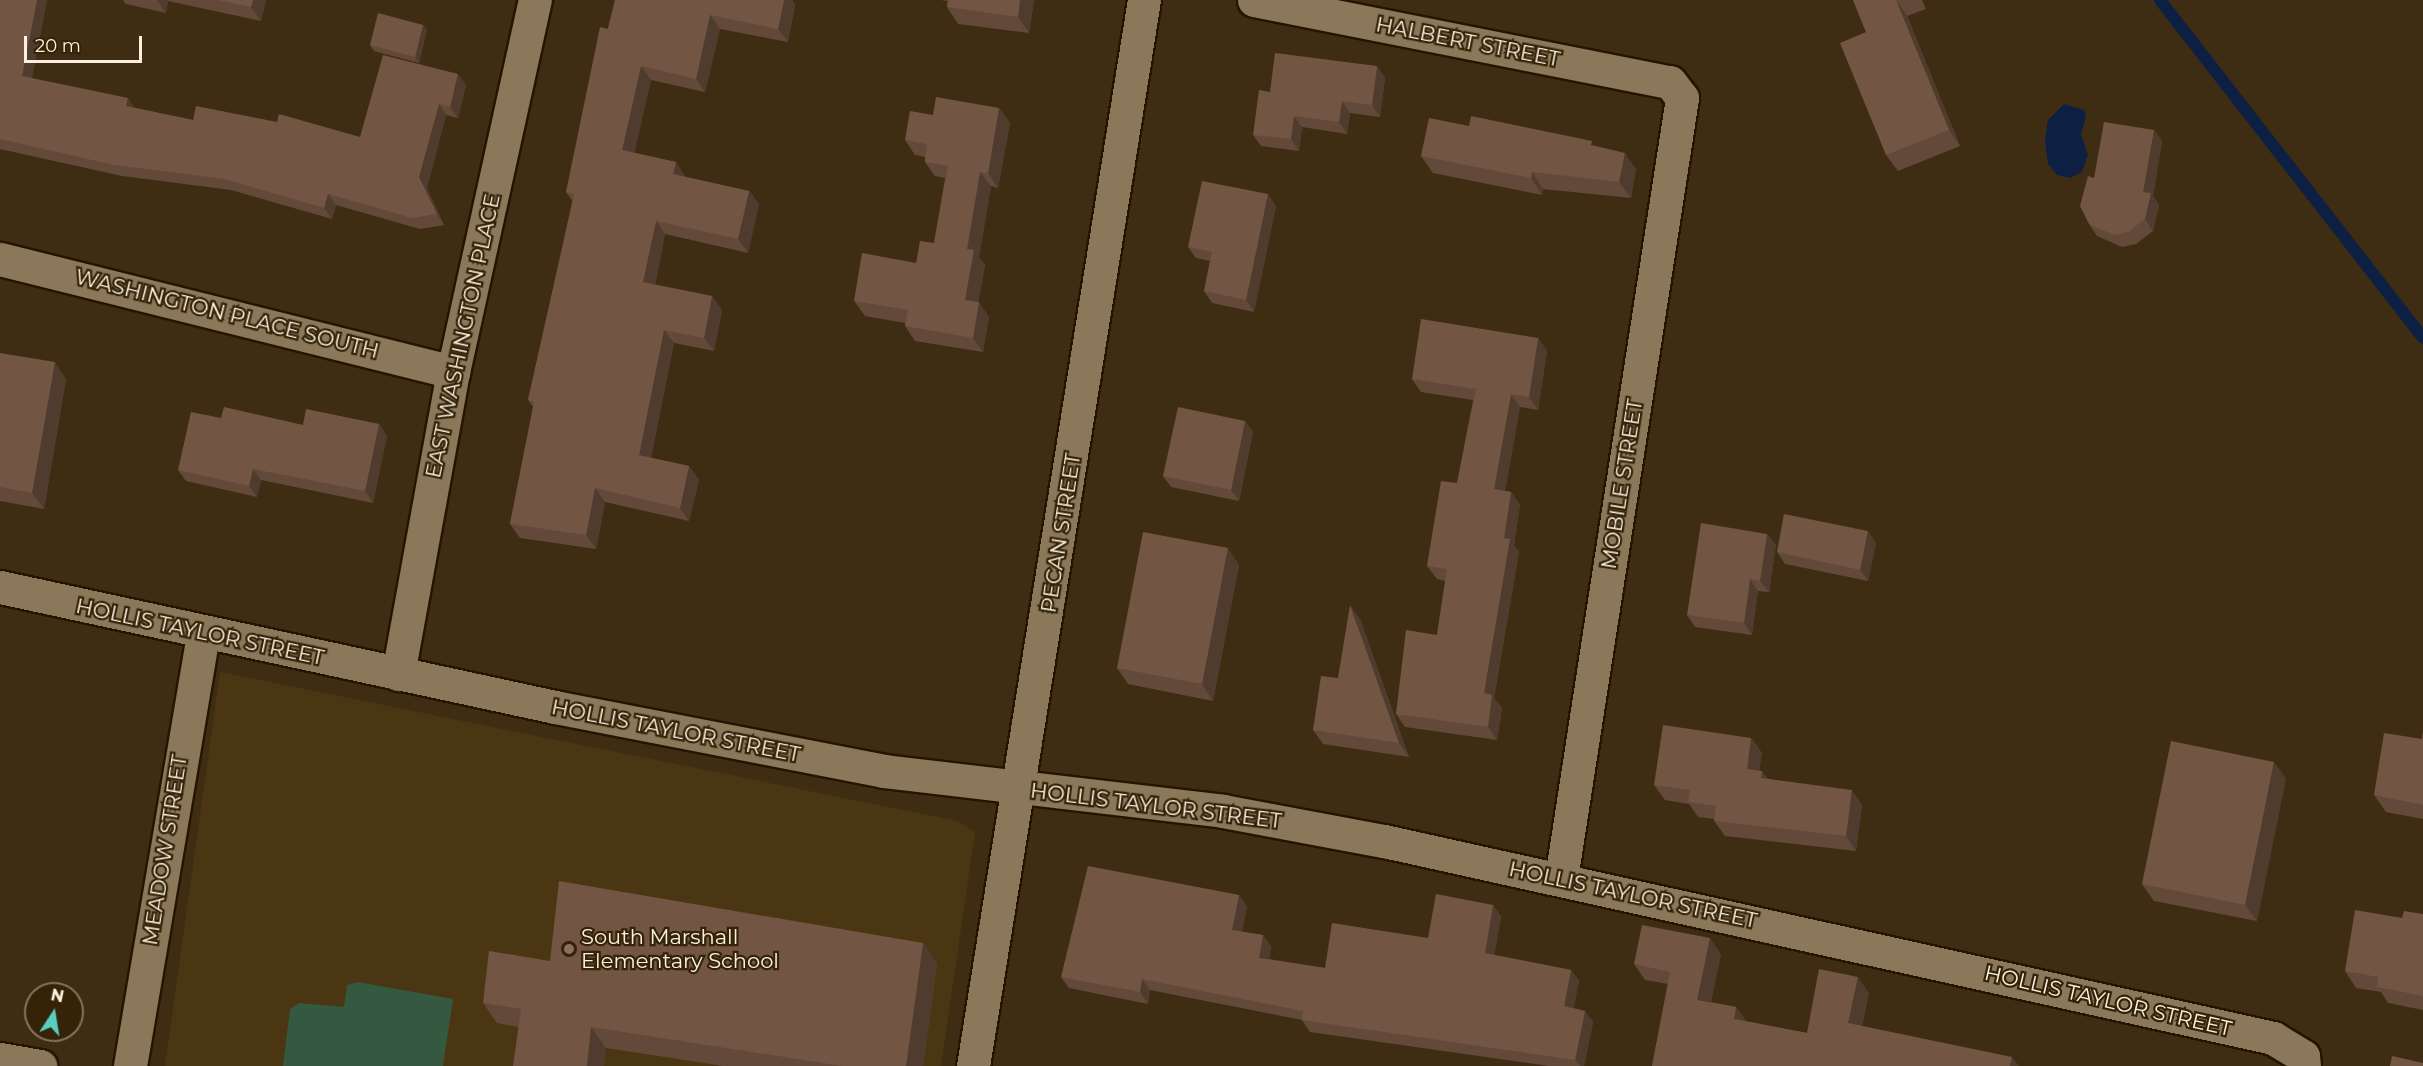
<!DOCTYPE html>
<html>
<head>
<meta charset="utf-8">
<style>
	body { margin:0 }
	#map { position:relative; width:2423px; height:1066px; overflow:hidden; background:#3e2d12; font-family:Montserrat,sans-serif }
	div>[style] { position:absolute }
	.built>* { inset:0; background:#4b3613 }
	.green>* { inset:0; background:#345840 }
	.water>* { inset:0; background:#0d1f43 }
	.stream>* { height:12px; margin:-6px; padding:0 6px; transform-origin:6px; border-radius:6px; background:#0d1f43 }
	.roads { filter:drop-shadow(2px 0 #251500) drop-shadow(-2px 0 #251500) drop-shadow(0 2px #251500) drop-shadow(0 -2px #251500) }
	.minor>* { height:33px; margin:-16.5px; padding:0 16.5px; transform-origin:16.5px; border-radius:16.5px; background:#8b785b }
	.wall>* { inset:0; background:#62493a }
	.shaded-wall>* { inset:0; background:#503c2f }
	.building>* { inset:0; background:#725543 }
	.dots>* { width:16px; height:16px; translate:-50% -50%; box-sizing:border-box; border:3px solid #342307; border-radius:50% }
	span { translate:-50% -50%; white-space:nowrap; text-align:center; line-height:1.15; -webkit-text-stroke:4.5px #342307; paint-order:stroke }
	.street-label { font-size:21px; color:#fbf0e0 }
	.poi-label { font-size:21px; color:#fbf0e0 }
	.left { translate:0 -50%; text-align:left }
	.north { position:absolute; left:24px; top:982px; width:60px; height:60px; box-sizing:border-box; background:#342307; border:2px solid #84755e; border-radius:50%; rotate:12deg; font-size:16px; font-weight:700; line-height:24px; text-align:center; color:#fbf0e0 }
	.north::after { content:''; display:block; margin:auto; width:21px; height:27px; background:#58cec0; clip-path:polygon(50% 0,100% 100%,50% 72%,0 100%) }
	.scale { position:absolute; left:24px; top:36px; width:118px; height:27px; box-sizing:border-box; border:3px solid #fbf0e0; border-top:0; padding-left:8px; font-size:18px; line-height:21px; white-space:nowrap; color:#fbf0e0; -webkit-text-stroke:4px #342307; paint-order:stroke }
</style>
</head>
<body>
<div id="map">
	<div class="built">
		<div style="clip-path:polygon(220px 672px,958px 821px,975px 832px,941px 1066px,165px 1066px)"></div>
	</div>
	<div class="green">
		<div style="clip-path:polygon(358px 982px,453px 999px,443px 1066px,283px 1066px,290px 1009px,299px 1003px,344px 1007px,347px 985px)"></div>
	</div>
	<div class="water">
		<div style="clip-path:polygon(2064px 104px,2084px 110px,2086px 117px,2081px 134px,2088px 155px,2082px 172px,2070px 178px,2057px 175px,2048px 164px,2045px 140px,2048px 120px)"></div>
	</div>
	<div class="stream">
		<div style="left:2160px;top:0;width:428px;rotate:52.1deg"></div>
	</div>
	<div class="roads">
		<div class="minor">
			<div style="left:1254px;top:0;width:424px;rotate:11.2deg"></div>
			<div style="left:1670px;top:82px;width:20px;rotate:53deg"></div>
			<div style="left:1682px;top:98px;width:790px;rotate:98.81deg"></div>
			<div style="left:0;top:259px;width:467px;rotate:14deg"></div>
			<div style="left:0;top:587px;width:568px;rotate:12.2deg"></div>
			<div style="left:555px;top:707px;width:335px;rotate:11deg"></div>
			<div style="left:884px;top:771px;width:341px;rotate:6.7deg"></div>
			<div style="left:1223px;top:811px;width:164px;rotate:10.6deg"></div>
			<div style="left:1384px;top:841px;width:911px;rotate:12.49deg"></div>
			<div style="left:2273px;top:1038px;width:35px;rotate:31deg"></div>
			<div style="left:2303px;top:1056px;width:10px;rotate:84deg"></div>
			<div style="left:398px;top:674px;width:307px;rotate:-79.7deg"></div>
			<div style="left:453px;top:372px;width:381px;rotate:-77.6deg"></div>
			<div style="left:0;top:1059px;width:41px;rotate:9.9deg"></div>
			<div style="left:130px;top:1066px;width:438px;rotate:-80.4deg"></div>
			<div style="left:973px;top:1066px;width:1080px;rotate:-80.89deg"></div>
		</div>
	</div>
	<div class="wall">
		<div style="clip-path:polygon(0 0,47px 0,32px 78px,135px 108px,193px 120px,277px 122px,360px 137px,466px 85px,458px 118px,446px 115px,427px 188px,444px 225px,420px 229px,336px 205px,332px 219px,231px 190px,122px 176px,0 149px)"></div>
		<div style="clip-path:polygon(123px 0,266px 0,261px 21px,168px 1px,166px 13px,126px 4px)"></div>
		<div style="clip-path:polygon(615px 0,792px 0,795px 5px,788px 42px,720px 29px,705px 92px,651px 80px,634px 153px,676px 162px,685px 177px,749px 191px,759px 204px,748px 253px,665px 234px,655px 285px,712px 296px,722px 310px,714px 351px,674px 343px,651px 458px,689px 466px,699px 480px,689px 521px,605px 502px,596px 549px,520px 538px,510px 524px,533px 407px,528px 400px,573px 202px,566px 192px)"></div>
		<div style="clip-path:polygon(940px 0,1034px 0,1029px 33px,958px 24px,947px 7px,948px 1px)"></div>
		<div style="clip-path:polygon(1853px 0,1922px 0,1926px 9px,1907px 16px,1960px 146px,1898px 171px,1886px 155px,1866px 32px)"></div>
		<div style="clip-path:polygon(423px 25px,427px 30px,419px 63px,374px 51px,370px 45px)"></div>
		<div style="clip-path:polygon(1377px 66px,1385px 78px,1380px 117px,1350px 113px,1347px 134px,1302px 127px,1299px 151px,1261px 146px,1253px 135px,1270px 92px)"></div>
		<div style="clip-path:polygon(999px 108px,1010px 123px,998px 188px,991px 186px,979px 257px,985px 265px,978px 302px,989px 317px,983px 352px,915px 341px,905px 326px,905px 323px,865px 316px,854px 301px,916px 263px,934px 243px,945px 178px,935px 176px,925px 162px,925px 157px,915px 155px,905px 140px,933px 115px)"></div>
		<div style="clip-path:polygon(1469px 126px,1596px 146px,1636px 169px,1631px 198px,1543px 189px,1542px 195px,1433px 173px,1421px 156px)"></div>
		<div style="clip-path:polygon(2154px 130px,2162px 141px,2153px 196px,2159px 205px,2153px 231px,2136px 244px,2122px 247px,2097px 236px,2089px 224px,2094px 178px)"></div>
		<div style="clip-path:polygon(1276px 206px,1254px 312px,1212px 303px,1204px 291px,1210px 261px,1196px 258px,1188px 247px)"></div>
		<div style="clip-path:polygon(1538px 338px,1547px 351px,1538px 410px,1520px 407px,1505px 491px,1511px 492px,1520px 505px,1514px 545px,1519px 552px,1494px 698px,1502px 708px,1497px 740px,1405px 727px,1396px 714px,1437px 635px,1445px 581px,1437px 579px,1427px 566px,1457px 483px,1473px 400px,1421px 392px,1412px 379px)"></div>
		<div style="clip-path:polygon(0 353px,66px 379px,44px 509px,0 501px)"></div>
		<div style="clip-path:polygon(221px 418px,303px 425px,379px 424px,387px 436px,373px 503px,261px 480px,257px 497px,186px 481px,178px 470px)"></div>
		<div style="clip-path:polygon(1245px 421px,1253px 432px,1239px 501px,1171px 487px,1163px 476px)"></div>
		<div style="clip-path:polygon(1767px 534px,1776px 545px,1769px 592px,1758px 591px,1752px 635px,1695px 627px,1687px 615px)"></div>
		<div style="clip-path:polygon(1876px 543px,1868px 581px,1785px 564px,1777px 552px)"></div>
		<div style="clip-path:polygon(1239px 565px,1213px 701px,1128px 684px,1117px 668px)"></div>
		<div style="clip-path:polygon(1360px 619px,1409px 757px,1323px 744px,1313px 730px,1338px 678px)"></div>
		<div style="clip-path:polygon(2423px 731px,2423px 819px,2386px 812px,2374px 795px,2422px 739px)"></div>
		<div style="clip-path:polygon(1751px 738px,1762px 753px,1759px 770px,1768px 779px,1862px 805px,1856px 851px,1725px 836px,1714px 821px,1714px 819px,1698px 817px,1689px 804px,1665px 800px,1654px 785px)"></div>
		<div style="clip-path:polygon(2286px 778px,2257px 921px,2154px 901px,2142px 884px)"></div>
		<div style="clip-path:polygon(1239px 895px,1247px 907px,1242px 932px,1263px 935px,1271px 947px,1269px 959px,1325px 968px,1428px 938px,1493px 905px,1501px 917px,1494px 955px,1571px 970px,1579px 981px,1573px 1008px,1585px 1011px,1593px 1022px,1584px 1066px,1549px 1066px,1310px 1032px,1302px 1020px,1150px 990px,1148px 1004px,1069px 988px,1061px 977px)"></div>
		<div style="clip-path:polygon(2423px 914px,2423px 1010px,2388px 1003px,2381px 992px,2356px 988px,2345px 971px,2402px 918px)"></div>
		<div style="clip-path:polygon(923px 943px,937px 964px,923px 1066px,724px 1066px,606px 1048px,518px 1027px,497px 1023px,483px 1003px,550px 961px)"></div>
		<div style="clip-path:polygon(1721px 954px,1711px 1002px,1736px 1007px,1746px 1021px,1807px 1033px,1869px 993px,1862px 1026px,1652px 1066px,1668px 984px,1645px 980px,1634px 964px)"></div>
	</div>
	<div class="shaded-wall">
		<div style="clip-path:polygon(37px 0,47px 0,30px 87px,22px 76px)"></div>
		<div style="clip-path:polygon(157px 0,167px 0,168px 1px,166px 13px)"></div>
		<div style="clip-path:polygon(253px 0,266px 0,261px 21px,251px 7px)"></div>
		<div style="clip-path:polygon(784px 0,792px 0,795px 5px,788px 42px,778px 29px)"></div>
		<div style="clip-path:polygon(1020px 0,1034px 0,1029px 33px,1018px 17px)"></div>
		<div style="clip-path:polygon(1896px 0,1907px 16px,1960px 146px,1949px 130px)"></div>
		<div style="clip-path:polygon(710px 15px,720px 29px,705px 92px,696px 79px)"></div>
		<div style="clip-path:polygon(423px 25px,427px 30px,419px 63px,415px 57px)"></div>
		<div style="clip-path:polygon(641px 66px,651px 80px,632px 163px,622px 150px)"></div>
		<div style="clip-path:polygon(1377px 66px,1385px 78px,1380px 117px,1372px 105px)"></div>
		<div style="clip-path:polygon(458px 74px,466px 85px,458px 118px,450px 107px)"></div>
		<div style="clip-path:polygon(128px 98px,136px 110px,126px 106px)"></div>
		<div style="clip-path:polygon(1342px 101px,1350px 113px,1347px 134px,1339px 122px)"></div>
		<div style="clip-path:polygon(439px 104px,446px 115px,427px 188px,444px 225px,437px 214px,419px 177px)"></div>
		<div style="clip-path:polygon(999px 108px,1010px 123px,998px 188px,988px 173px)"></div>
		<div style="clip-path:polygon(1294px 116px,1302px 127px,1299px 151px,1291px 139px)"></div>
		<div style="clip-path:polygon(2154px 130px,2162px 141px,2153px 196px,2159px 205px,2153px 231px,2145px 219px,2143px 192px)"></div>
		<div style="clip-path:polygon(1625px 153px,1636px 169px,1631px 198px,1619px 182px)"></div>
		<div style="clip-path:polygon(676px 162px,685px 176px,683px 187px,673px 174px)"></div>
		<div style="clip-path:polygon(980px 172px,991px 186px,979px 257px,985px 265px,976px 315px,965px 300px,967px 249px)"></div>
		<div style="clip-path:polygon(1532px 172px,1543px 189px,1542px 195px,1531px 178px)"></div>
		<div style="clip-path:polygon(749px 191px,759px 204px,748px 253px,738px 239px)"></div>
		<div style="clip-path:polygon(328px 194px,336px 205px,332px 219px,324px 208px)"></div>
		<div style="clip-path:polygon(1268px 194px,1276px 206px,1254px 312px,1246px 300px)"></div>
		<div style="clip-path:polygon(656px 221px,665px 234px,653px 296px,643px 282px)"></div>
		<div style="clip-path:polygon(712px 296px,722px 310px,714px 351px,704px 338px)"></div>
		<div style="clip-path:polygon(979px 302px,989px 317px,983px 352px,973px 338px)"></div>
		<div style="clip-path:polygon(664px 330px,674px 343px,649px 468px,639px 455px)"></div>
		<div style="clip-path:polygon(1538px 338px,1547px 351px,1538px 410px,1529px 397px)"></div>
		<div style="clip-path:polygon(55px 362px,66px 379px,44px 509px,32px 493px)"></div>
		<div style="clip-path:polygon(1511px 394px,1520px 407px,1503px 502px,1494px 489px)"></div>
		<div style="clip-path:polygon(1245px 421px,1253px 432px,1239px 501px,1231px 490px)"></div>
		<div style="clip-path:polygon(379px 424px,387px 436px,373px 503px,365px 491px)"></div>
		<div style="clip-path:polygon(689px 466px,699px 480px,689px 521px,680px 508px)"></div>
		<div style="clip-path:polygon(253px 469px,261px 480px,257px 497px,249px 486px)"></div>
		<div style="clip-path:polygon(595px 488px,605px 502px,596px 549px,586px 535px)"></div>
		<div style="clip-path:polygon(1511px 492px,1520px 505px,1514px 545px,1519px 552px,1494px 698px,1502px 708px,1497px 740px,1488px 727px,1484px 693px,1504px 538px)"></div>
		<div style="clip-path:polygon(1868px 531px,1876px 543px,1868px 581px,1860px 570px)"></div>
		<div style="clip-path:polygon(1767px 534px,1776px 545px,1769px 592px,1760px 581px)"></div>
		<div style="clip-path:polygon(1228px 548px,1239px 565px,1213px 701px,1202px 684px)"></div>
		<div style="clip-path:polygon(1750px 579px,1758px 591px,1752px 635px,1744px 623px)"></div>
		<div style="clip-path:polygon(1350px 605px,1360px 619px,1409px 757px,1399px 743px)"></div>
		<div style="clip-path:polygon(1751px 738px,1762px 753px,1757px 784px,1747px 769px)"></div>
		<div style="clip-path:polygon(2274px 762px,2286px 778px,2257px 921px,2245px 905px)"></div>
		<div style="clip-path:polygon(1762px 771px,1773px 786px,1761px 778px)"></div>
		<div style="clip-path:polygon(1852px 790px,1862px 805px,1856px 851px,1846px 836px)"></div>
		<div style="clip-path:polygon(1239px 895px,1247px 907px,1240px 941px,1232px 930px)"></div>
		<div style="clip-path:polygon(1493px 905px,1501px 917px,1493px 964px,1485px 953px)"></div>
		<div style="clip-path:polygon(1263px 935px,1271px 947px,1267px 969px,1259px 958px)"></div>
		<div style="clip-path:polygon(1710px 938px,1721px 954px,1708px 1015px,1697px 1000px)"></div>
		<div style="clip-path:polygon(923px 943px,937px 964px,923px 1066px,906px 1066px)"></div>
		<div style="clip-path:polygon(1571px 970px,1579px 981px,1572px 1018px,1564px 1006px)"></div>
		<div style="clip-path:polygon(1858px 977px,1869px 993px,1859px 1039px,1848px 1023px)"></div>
		<div style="clip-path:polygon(1142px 979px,1150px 990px,1148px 1004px,1140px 992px)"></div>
		<div style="clip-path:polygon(1736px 1007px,1747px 1023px,1734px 1019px)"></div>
		<div style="clip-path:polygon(1585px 1011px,1593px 1022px,1584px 1066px,1580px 1066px,1575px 1060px)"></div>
		<div style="clip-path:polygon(591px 1027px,606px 1048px,604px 1066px,587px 1066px)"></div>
		<div style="clip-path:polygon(2012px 1057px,2019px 1066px,2010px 1066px)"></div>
	</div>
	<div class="building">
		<div style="clip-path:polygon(0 0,37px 0,22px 76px,128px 98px,126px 106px,193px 120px,196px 106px,277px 122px,279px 114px,360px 137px,383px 55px,458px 74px,450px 107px,439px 104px,419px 177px,437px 214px,412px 218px,328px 194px,324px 208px,224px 179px,114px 165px,0 139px)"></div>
		<div style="clip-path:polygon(218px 0,253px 0,251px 7px)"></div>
		<div style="clip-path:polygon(615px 0,784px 0,778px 29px,710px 15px,696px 79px,641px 66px,622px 150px,676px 162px,673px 174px,749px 191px,738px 239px,656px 221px,643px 282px,712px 296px,704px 338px,664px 330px,639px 455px,689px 466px,680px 508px,595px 488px,586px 535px,510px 524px,534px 402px,528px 400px,574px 194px,566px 192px,600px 27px,608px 29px)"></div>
		<div style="clip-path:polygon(948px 0,1020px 0,1018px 17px,947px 7px)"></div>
		<div style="clip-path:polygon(1853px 0,1896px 0,1949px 130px,1886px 155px,1840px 43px,1866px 32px)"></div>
		<div style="clip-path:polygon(378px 13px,423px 25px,415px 57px,370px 45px)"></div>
		<div style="clip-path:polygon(1275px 53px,1377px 66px,1372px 105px,1342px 101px,1339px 122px,1294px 116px,1291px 139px,1253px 135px,1259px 90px,1270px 92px)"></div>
		<div style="clip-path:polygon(936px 97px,999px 108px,988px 173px,980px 172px,967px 249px,974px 250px,965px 300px,979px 302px,973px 338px,905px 326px,908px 310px,854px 301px,862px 253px,916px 263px,920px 241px,934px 243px,948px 166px,925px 162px,927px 144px,905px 140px,910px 111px,933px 115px)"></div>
		<div style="clip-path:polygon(1471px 116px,1592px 141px,1591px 145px,1625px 153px,1619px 182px,1532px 172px,1531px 178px,1421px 156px,1429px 118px,1469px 126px)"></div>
		<div style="clip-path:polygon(2104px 122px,2154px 130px,2143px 192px,2151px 193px,2145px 219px,2128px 232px,2114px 235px,2089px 224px,2080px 206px,2088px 176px,2094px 178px)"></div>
		<div style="clip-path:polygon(1202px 181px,1268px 194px,1246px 300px,1204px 291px,1212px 252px,1188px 247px)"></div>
		<div style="clip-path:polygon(1421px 319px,1538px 338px,1529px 397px,1511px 394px,1494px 489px,1511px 492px,1504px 538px,1510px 539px,1484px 693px,1492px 695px,1488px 727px,1396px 714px,1406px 630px,1437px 635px,1447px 569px,1427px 566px,1441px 481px,1457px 483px,1476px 389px,1412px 379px)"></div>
		<div style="clip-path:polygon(0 353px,55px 362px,32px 493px,0 487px)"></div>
		<div style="clip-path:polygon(224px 407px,303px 425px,306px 409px,379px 424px,365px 491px,253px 469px,249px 486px,178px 470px,191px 412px,221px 418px)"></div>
		<div style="clip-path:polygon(1178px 407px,1245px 421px,1231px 490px,1163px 476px)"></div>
		<div style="clip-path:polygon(1784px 514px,1868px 531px,1860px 570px,1777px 552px)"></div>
		<div style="clip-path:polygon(1701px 523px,1767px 534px,1760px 581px,1750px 579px,1744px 623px,1687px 615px)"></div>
		<div style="clip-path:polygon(1143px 532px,1228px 548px,1202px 684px,1117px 668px)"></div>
		<div style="clip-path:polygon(1350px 605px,1399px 743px,1313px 730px,1321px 676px,1338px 678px)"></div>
		<div style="clip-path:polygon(1663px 725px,1751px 738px,1747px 769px,1762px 771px,1761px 778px,1852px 790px,1846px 836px,1714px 821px,1716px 806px,1688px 802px,1690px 790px,1654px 785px)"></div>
		<div style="clip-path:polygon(2423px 731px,2423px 805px,2374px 795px,2384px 733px,2422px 739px)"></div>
		<div style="clip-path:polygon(2171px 741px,2274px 762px,2245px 905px,2142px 884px)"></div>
		<div style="clip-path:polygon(1088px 866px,1239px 895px,1232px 930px,1263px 935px,1259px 958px,1325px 968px,1332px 923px,1428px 938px,1436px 894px,1493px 905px,1485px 953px,1571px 970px,1564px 1006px,1585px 1011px,1575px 1060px,1302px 1020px,1303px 1011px,1142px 979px,1140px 992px,1061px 977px)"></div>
		<div style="clip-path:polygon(559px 881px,923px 943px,906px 1066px,842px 1066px,591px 1027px,587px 1066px,513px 1066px,521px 1009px,483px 1003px,489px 951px,550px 961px)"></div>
		<div style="clip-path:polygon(2355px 910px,2402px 918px,2404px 911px,2423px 914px,2423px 996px,2377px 987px,2378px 977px,2345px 971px)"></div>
		<div style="clip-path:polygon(1642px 925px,1710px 938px,1697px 1000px,1736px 1007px,1734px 1019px,1807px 1033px,1819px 969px,1858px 977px,1848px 1023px,2012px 1057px,2010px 1066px,1652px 1066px,1670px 972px,1634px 964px)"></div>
		<div style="clip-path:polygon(2392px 1056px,2423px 1063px,2423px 1066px,2390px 1066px)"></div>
	</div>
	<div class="dots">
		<div style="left:569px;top:949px;background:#8d6e63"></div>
	</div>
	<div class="street-label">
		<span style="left:1468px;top:42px;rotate:11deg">HALBERT STREET</span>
		<span style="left:227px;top:314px;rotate:14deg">WASHINGTON PLACE SOUTH</span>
		<span style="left:463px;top:336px;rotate:-78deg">EAST WASHINGTON PLACE</span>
		<span style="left:1622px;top:484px;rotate:-81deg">MOBILE STREET</span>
		<span style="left:1061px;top:533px;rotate:-81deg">PECAN STREET</span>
		<span style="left:200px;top:632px;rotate:12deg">HOLLIS TAYLOR STREET</span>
		<span style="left:676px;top:731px;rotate:11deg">HOLLIS TAYLOR STREET</span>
		<span style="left:1156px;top:806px;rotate:7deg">HOLLIS TAYLOR STREET</span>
		<span style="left:165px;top:850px;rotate:-81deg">MEADOW STREET</span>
		<span style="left:1633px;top:895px;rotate:12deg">HOLLIS TAYLOR STREET</span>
		<span style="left:2108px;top:1001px;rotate:13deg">HOLLIS TAYLOR STREET</span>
	</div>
	<div class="poi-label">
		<span class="left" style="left:581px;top:949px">South Marshall<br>Elementary School</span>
	</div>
	<div class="north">N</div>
	<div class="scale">20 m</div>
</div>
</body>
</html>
